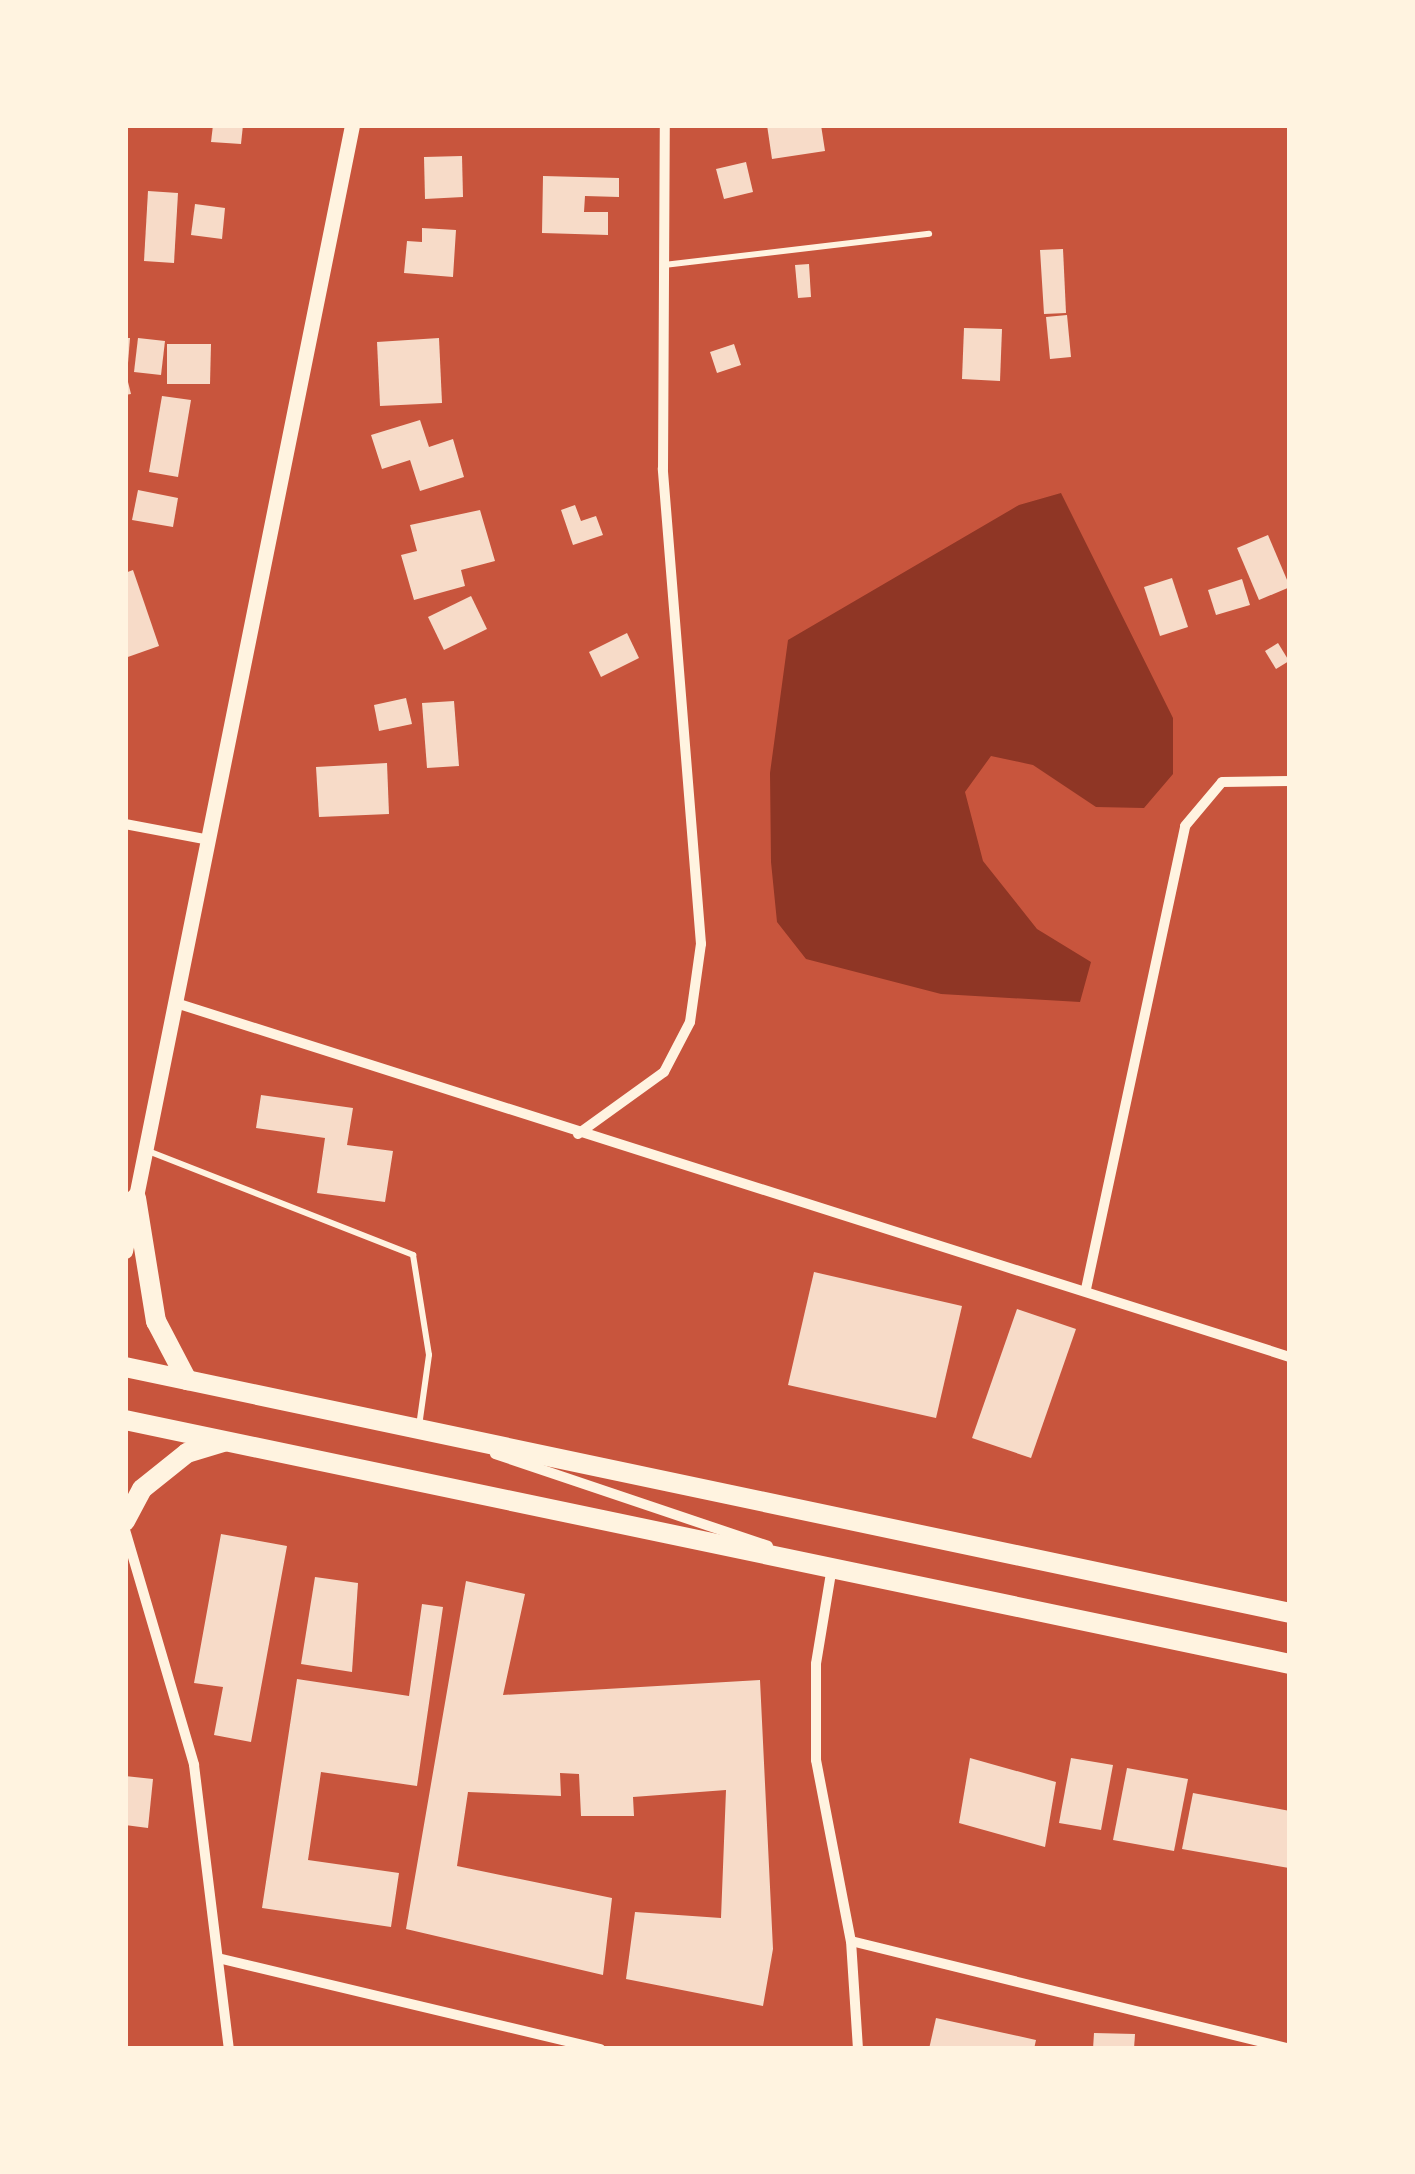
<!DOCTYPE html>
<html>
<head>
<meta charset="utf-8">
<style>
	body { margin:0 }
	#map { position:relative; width:1415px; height:2174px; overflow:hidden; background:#c8553d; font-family:Rubik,sans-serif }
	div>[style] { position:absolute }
	.water>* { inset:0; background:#8f3625 }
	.building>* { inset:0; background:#f7dbc8 }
	.service>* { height:6px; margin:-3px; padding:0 3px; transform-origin:3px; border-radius:3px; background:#fff3e0 }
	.minor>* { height:10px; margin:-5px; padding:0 5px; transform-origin:5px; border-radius:5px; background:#fff3e0 }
	.tertiary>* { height:15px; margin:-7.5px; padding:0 7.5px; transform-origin:7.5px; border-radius:7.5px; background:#fff3e0 }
	.primary>* { height:20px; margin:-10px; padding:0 10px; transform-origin:10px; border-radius:10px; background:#fff3e0 }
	span { translate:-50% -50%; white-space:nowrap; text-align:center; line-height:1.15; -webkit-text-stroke:10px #fff3e0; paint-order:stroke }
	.frame { position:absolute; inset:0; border:128px solid #fff3e0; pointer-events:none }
</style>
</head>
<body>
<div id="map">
	<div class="water">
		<div style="clip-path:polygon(1061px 493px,1173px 718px,1173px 774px,1144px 808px,1096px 807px,1033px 765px,991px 756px,965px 792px,983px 861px,1037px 929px,1091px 962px,1080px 1002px,941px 994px,806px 959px,777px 922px,771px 862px,770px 773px,788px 640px,1019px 505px)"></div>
	</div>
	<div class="building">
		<div style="clip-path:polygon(213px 125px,243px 125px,241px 144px,211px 142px)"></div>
		<div style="clip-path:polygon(767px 125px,821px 125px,825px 151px,772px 159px)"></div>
		<div style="clip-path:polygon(462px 156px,463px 197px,425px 199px,424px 157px)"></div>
		<div style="clip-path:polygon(746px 162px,753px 192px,724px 199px,716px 169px)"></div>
		<div style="clip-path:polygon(543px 176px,619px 178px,619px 197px,585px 196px,584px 212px,608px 212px,608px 235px,542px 233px)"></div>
		<div style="clip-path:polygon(148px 191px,178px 193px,174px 263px,144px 261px)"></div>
		<div style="clip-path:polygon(195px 204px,225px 208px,222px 239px,191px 235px)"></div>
		<div style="clip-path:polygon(422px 228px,456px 230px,453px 277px,404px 273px,407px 241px,422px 242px)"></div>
		<div style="clip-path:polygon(1063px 249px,1066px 313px,1044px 314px,1040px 250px)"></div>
		<div style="clip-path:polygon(809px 264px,811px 297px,798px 298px,795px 265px)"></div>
		<div style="clip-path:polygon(1067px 315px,1071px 357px,1050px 359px,1046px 317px)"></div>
		<div style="clip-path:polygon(964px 328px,1002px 329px,1000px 381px,962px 379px)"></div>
		<div style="clip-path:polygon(125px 338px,130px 338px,128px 363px,125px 363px)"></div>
		<div style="clip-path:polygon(138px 338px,165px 341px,161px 375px,134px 372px)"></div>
		<div style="clip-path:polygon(439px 338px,442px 403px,380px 406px,377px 342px)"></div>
		<div style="clip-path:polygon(167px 344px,211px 344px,210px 384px,167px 384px)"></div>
		<div style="clip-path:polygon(734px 344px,741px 365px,717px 373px,710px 352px)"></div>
		<div style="clip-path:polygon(125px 370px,131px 394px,125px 395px)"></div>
		<div style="clip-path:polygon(162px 396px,191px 400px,178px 477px,149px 472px)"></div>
		<div style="clip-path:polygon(420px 420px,429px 447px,453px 439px,464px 477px,420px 491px,410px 460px,382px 469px,371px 435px)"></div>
		<div style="clip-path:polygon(138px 490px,178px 498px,173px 527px,132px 520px)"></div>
		<div style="clip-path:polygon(575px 505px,581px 521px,596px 516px,603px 535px,573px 545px,561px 510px)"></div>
		<div style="clip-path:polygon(480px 510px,495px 561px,461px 570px,465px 586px,414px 600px,401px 555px,417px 551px,410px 525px)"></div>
		<div style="clip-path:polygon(1268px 535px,1290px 587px,1259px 600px,1237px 548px)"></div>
		<div style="clip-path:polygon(133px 570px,159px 646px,125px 658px,125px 573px)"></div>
		<div style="clip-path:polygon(1172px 578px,1188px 627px,1160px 636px,1144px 587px)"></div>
		<div style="clip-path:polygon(1242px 579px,1250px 605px,1216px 615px,1208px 590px)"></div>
		<div style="clip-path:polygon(471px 596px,487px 629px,444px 650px,428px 617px)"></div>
		<div style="clip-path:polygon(627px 633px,639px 658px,601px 677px,589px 652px)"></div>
		<div style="clip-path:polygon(1278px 643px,1289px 661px,1276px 669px,1265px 651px)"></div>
		<div style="clip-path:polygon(406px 698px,412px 724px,379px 731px,374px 705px)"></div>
		<div style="clip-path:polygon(454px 701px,459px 766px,427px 768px,422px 703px)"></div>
		<div style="clip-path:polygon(387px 763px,389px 814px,319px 817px,316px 767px)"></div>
		<div style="clip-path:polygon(261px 1095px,353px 1108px,347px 1145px,393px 1151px,385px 1202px,317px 1193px,325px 1138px,256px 1128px)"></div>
		<div style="clip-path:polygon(814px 1272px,962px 1306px,936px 1418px,788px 1385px)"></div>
		<div style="clip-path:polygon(1017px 1309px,1076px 1329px,1031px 1458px,972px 1438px)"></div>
		<div style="clip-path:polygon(221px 1534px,287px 1546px,251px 1742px,214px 1735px,223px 1687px,194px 1683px)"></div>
		<div style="clip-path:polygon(315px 1577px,358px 1583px,352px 1672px,301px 1664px)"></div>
		<div style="clip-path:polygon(466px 1581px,525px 1594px,503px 1695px,760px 1680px,773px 1949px,763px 2006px,626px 1979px,635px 1912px,721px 1918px,726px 1790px,633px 1797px,634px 1816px,581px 1816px,579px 1774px,560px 1773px,561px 1796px,468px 1792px,457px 1866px,612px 1898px,603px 1975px,406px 1929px)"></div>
		<div style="clip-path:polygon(422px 1604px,443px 1607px,417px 1786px,321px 1772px,308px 1860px,399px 1873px,391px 1927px,262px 1908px,297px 1679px,409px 1696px)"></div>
		<div style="clip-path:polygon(970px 1758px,1056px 1782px,1045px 1847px,959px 1823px)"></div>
		<div style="clip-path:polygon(1071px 1758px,1113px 1765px,1101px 1830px,1059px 1823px)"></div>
		<div style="clip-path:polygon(1127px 1768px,1188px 1779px,1174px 1851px,1113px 1840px)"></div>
		<div style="clip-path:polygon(125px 1776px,153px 1779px,148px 1828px,125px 1825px)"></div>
		<div style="clip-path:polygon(1193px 1793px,1290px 1811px,1289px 1868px,1182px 1849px)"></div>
		<div style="clip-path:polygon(936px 2018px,1036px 2040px,1034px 2049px,929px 2049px)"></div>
		<div style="clip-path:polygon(1094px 2033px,1135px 2034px,1134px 2049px,1093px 2049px)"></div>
	</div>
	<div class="service">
		<div style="left:664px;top:265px;width:267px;rotate:-6.7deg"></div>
		<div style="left:148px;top:1151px;width:285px;rotate:21.4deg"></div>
		<div style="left:413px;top:1255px;width:101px;rotate:80.9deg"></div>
		<div style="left:429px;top:1355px;width:72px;rotate:98deg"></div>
	</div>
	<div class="minor">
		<div style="left:125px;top:824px;width:86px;rotate:10.7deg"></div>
		<div style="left:179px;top:1004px;width:1166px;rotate:17.63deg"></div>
		<div style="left:578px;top:1134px;width:106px;rotate:-35.8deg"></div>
		<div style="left:664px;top:1072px;width:56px;rotate:-62.5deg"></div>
		<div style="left:690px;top:1022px;width:79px;rotate:-82deg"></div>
		<div style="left:701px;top:944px;width:477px;rotate:-94.6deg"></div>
		<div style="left:663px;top:469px;width:344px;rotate:-89.7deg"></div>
		<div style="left:1086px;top:1289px;width:473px;rotate:-77.9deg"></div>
		<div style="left:1185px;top:826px;width:57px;rotate:-49.9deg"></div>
		<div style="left:1222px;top:782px;width:68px;rotate:-0.8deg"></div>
		<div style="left:495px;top:1454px;width:288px;rotate:18.6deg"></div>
		<div style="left:125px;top:1530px;width:245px;rotate:73.6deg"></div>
		<div style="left:194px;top:1765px;width:286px;rotate:83deg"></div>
		<div style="left:832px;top:1567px;width:98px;rotate:99.4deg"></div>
		<div style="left:816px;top:1664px;width:96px;rotate:90deg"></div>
		<div style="left:816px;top:1760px;width:184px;rotate:79.1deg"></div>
		<div style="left:851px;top:1941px;width:108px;rotate:86.3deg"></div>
		<div style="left:851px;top:1941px;width:452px;rotate:13.8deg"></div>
		<div style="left:222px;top:1959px;width:389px;rotate:13.4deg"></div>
	</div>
	<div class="tertiary">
		<div style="left:125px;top:1251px;width:1149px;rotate:-78.6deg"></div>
	</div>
	<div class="primary">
		<div style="left:136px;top:1198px;width:125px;rotate:80.8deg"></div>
		<div style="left:156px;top:1321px;width:67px;rotate:62.3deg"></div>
		<div style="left:125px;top:1367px;width:1191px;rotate:11.92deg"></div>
		<div style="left:125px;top:1420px;width:1190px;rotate:11.83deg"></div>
		<div style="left:125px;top:1521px;width:36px;rotate:-62deg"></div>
		<div style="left:142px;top:1489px;width:58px;rotate:-38.7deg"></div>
		<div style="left:187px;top:1453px;width:38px;rotate:-17deg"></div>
	</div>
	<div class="frame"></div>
</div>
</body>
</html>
